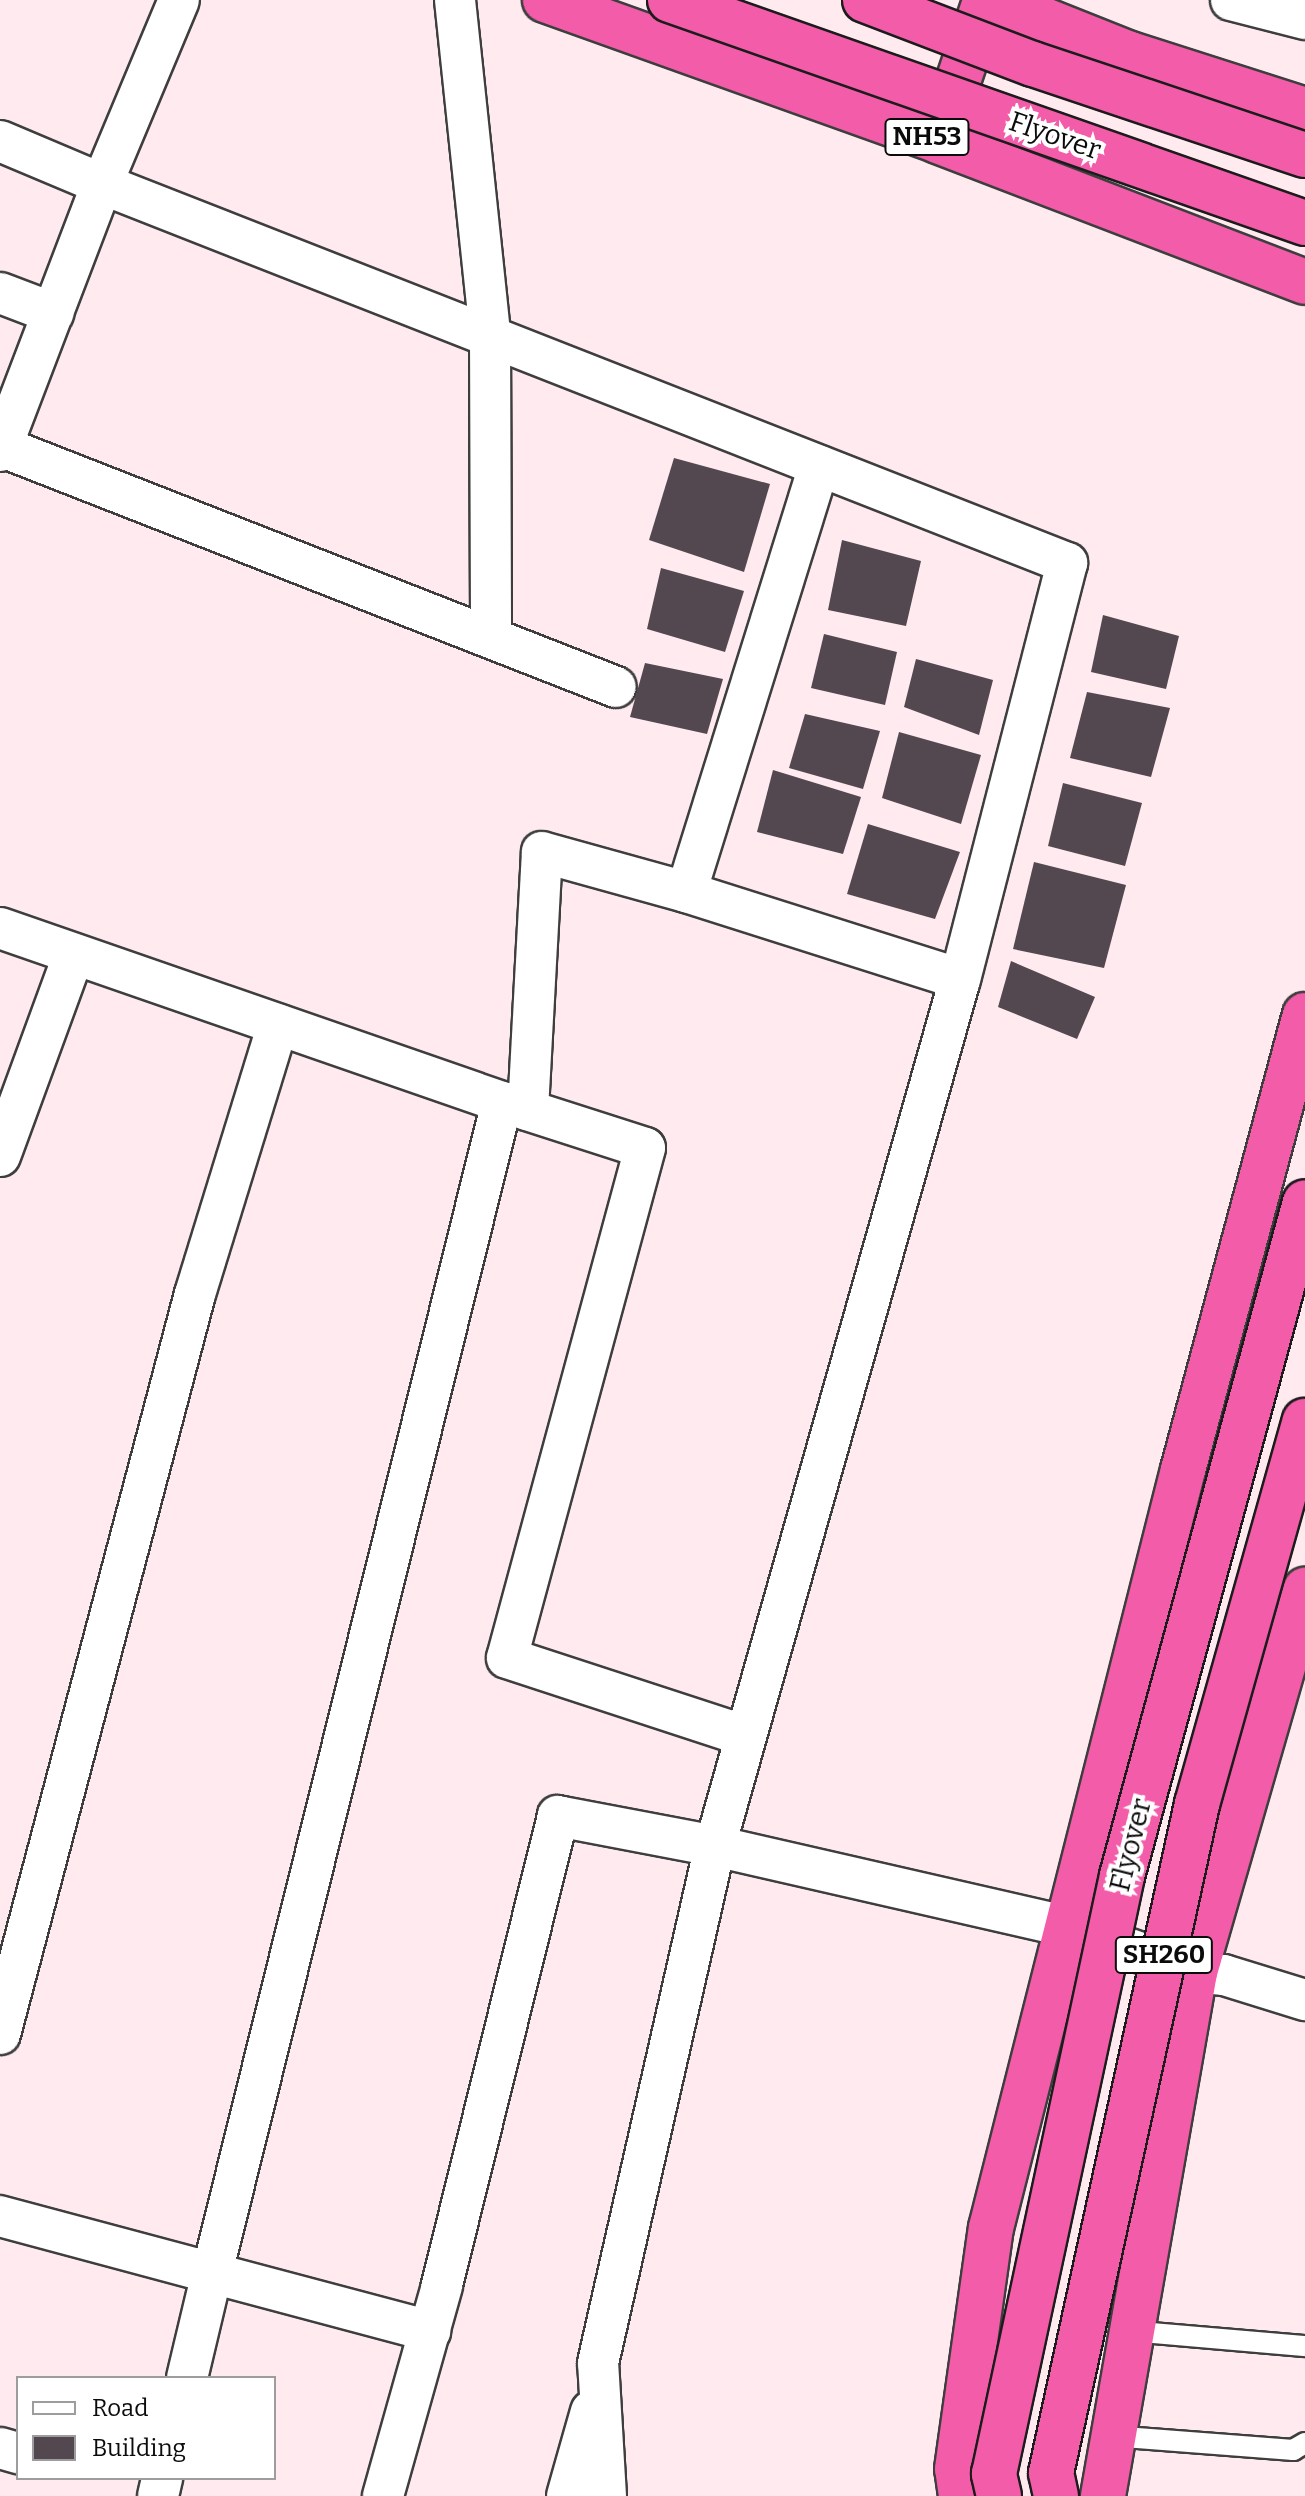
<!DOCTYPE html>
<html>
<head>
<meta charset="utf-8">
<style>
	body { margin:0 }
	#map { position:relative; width:1305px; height:2496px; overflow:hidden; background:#ffeaf0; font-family:Bitter,serif }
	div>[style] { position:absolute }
	.building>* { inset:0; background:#544850 }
	.roads { filter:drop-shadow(2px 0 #3e3e3e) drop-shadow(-2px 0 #3e3e3e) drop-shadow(0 2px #3e3e3e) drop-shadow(0 -2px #3e3e3e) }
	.service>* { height:20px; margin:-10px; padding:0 10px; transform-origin:10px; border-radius:10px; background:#fff }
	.minor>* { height:40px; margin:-20px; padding:0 20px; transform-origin:20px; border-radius:20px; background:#fff }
	.trunk>* { height:44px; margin:-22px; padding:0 22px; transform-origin:22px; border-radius:22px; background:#f35ca9 }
	.bridges { filter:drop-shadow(2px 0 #1c1c1c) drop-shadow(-2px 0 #1c1c1c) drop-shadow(0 2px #1c1c1c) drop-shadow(0 -2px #1c1c1c) }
	.trunk-bridge>* { height:44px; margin:-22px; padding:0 22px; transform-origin:22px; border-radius:22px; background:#f35ca9 }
	span { translate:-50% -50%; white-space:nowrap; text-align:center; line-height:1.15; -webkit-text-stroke:8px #fff; paint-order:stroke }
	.shield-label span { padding:2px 6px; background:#fff; border:2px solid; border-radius:6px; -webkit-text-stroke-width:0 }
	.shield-label { font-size:26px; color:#0b0b0b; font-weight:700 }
	.street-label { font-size:28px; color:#0b0b0b }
	.legend { position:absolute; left:16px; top:2376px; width:260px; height:104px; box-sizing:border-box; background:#fff; border:2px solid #9d9d9d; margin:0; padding:10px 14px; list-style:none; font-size:24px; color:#0b0b0b }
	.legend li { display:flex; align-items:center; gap:16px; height:40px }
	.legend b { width:40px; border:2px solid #9d9d9d }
</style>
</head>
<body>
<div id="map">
	<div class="building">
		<div style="clip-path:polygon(674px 458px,770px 484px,744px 572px,649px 540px)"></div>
		<div style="clip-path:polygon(842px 540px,921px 561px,906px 626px,828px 610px)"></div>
		<div style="clip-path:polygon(661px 568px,744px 591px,725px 652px,647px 629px)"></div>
		<div style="clip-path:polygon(1103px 615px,1179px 636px,1166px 689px,1091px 672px)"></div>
		<div style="clip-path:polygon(824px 634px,897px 652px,885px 705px,811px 688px)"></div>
		<div style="clip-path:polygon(916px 659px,993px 680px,979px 735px,904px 707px)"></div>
		<div style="clip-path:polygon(645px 663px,723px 679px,707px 734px,630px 717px)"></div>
		<div style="clip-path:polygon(1087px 692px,1170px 708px,1151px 777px,1070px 758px)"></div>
		<div style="clip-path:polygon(805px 714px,880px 731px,863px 789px,789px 768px)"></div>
		<div style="clip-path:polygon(899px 732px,981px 755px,961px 824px,882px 798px)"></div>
		<div style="clip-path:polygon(773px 770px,861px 797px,843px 854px,757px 832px)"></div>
		<div style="clip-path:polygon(1063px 783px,1142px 803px,1125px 866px,1048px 846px)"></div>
		<div style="clip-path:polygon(868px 824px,960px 852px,935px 919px,847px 894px)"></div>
		<div style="clip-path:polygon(1034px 862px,1126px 885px,1104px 968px,1013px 949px)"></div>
		<div style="clip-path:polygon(1011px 961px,1095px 997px,1077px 1039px,998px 1007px)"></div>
	</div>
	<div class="roads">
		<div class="service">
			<div style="left:1129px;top:2331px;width:177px;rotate:4.9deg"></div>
			<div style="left:1111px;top:2436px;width:183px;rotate:4.4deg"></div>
			<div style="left:1293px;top:2450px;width:14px;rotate:-30deg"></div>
		</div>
		<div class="minor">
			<div style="left:455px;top:0;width:336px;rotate:84deg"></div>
			<div style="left:490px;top:334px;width:304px;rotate:89.8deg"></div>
			<div style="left:1231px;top:0;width:76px;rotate:14.4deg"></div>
			<div style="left:0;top:141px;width:111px;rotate:22.9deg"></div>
			<div style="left:102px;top:184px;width:199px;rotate:-67.3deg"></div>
			<div style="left:0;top:293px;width:57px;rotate:20.7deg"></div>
			<div style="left:0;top:446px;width:661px;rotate:21.37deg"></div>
			<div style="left:0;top:451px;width:286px;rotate:-69.1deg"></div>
			<div style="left:102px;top:184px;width:1037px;rotate:21.44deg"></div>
			<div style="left:1067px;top:563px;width:430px;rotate:104.4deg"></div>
			<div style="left:960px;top:979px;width:901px;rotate:105.78deg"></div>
			<div style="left:715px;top:1846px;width:160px;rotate:-169.2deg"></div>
			<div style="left:558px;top:1816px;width:484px;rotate:103.9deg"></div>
			<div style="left:442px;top:2286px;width:218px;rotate:105.7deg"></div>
			<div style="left:819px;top:466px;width:446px;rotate:107.3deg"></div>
			<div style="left:686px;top:892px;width:287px;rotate:17.6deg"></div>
			<div style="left:0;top:928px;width:531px;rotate:19.12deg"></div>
			<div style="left:502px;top:1102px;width:1206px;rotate:103.91deg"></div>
			<div style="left:212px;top:2273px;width:220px;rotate:-165deg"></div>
			<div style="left:502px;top:1102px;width:150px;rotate:17.8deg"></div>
			<div style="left:645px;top:1148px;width:528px;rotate:105.14deg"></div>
			<div style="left:507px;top:1658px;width:250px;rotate:18.1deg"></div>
			<div style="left:528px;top:1110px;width:258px;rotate:-86.9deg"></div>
			<div style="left:542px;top:852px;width:149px;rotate:15.5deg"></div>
			<div style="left:0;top:1156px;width:215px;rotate:-69.9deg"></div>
			<div style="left:0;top:2034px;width:765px;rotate:-75.24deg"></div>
			<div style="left:195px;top:1294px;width:282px;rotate:-72.9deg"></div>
			<div style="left:187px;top:2378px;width:108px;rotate:-76.6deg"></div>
			<div style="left:212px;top:2273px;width:226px;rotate:14.9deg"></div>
			<div style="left:0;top:2448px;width:19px;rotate:16deg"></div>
			<div style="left:158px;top:2496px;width:18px;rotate:-77deg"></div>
			<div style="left:567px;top:2496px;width:88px;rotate:-74.2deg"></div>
			<div style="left:606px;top:2496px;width:133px;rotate:-93.4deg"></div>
			<div style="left:598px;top:2363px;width:530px;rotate:-77.25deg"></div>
			<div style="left:715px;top:1846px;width:359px;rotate:12.9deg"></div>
			<div style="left:1065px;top:1926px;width:138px;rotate:19.5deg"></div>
			<div style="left:1195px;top:1972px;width:29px;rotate:6deg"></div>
			<div style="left:1224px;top:1975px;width:85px;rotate:17.2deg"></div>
		</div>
		<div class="trunk">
			<div style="left:545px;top:0;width:418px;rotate:19.7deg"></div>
			<div style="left:938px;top:141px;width:393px;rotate:21deg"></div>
			<div style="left:994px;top:0;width:146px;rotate:21.7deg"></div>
			<div style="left:1130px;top:54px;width:184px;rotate:17.7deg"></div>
			<div style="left:940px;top:135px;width:135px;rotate:-71.4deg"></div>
			<div style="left:961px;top:2496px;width:27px;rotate:-98deg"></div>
			<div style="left:957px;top:2469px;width:243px;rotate:-82deg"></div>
			<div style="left:991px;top:2228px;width:782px;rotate:-75.79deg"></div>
			<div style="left:1183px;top:1470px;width:471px;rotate:-75deg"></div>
			<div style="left:1103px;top:2496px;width:532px;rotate:-80.04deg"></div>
			<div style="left:1195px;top:1972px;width:398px;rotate:-73.9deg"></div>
		</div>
	</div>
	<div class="bridges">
		<div class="trunk-bridge">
			<div style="left:670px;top:0;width:673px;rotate:19.35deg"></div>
			<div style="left:865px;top:0;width:180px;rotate:20.9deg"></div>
			<div style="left:1033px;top:64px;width:287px;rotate:18.5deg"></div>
			<div style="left:999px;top:2496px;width:23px;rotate:-103deg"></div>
			<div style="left:994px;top:2474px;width:612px;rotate:-77.92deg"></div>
			<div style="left:1122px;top:1876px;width:698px;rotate:-74.81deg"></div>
			<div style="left:1056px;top:2496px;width:24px;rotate:-102deg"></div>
			<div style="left:1051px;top:2473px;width:685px;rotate:-77.69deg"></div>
			<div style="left:1197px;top:1804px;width:398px;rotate:-74.3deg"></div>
		</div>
	</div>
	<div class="shield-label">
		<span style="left:927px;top:137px">NH53</span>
		<span style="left:1164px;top:1955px">SH260</span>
	</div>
	<div class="street-label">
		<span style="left:1055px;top:136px;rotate:19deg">Flyover</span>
		<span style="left:1131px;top:1845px;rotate:-76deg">Flyover</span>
	</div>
	<ul class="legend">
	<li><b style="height:10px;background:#fff"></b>Road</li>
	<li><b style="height:22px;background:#544850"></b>Building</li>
	</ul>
</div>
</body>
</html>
